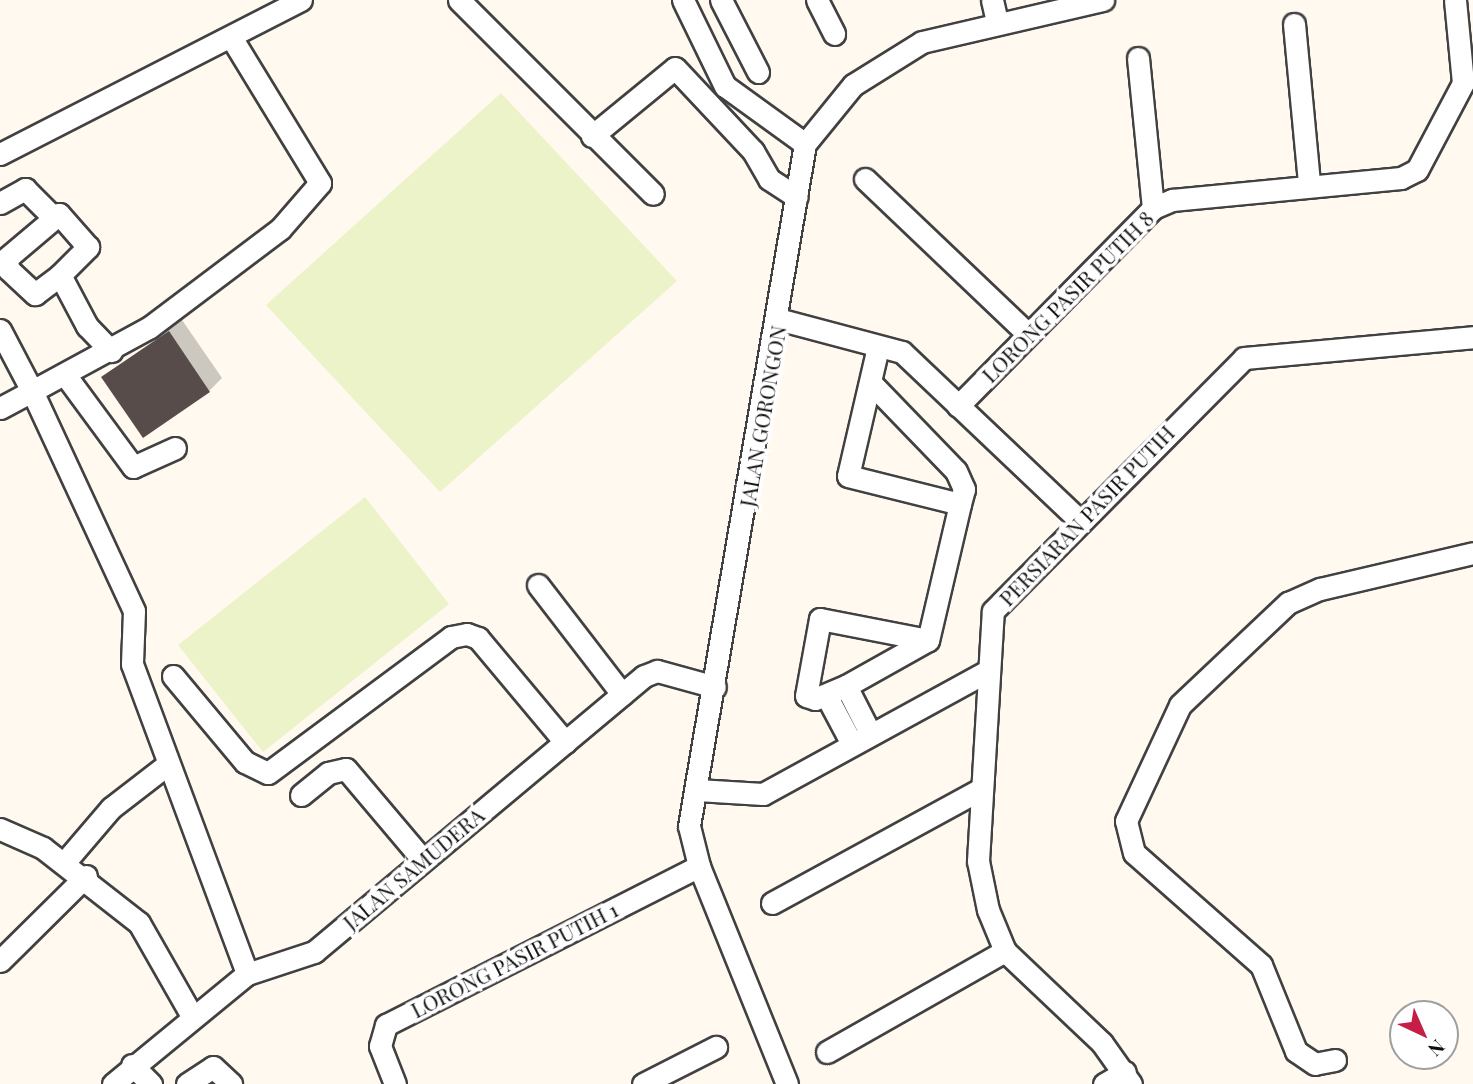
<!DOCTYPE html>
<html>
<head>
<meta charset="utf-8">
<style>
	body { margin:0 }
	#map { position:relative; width:1473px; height:1084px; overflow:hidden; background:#fff9ef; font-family:"Playfair Display",serif }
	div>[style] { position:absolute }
	.pitch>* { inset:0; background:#ecf3c9 }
	.shadow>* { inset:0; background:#0003 }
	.building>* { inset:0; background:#584c4a }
	.roads { filter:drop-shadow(2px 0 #414141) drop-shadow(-2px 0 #414141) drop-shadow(0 2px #414141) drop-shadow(0 -2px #414141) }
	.minor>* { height:21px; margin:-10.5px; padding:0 10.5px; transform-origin:10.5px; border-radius:10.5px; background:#fff }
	span { translate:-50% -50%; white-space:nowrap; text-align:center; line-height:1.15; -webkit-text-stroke:7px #fff; paint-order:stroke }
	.street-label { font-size:21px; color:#0e0e0e }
	.north { position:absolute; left:1389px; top:1000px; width:70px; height:70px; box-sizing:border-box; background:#fff; border:2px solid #9f9f9f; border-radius:50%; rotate:136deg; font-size:19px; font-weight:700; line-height:28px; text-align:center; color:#0e0e0e }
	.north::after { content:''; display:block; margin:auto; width:24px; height:32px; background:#c71e47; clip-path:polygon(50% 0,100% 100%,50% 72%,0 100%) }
</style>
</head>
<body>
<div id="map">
	<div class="pitch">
		<div style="clip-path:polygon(501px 93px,677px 281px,440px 492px,266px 305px)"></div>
		<div style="clip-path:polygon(365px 497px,449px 604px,263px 752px,178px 645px)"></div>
	</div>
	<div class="shadow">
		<div style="clip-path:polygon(182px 320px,222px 378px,209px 391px,104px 377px)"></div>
	</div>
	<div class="building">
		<div style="clip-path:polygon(169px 331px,210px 392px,143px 438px,101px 377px)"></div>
	</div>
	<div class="roads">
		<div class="minor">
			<div style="left:459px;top:0;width:274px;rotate:45deg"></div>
			<div style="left:683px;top:0;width:96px;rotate:64deg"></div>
			<div style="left:725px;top:86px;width:99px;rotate:35.9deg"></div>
			<div style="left:721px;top:0;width:81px;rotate:62.8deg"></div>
			<div style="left:817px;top:0;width:38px;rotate:63deg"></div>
			<div style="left:992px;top:0;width:23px;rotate:77deg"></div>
			<div style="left:1294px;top:24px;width:161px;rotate:84.6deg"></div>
			<div style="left:231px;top:37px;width:171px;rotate:58.6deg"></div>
			<div style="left:320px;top:183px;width:61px;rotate:131deg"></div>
			<div style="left:280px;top:229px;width:163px;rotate:143deg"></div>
			<div style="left:150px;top:327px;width:134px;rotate:151.5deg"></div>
			<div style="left:32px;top:391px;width:242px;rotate:65.1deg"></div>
			<div style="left:134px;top:611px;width:53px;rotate:92.2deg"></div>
			<div style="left:132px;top:664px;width:331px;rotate:69.6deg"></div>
			<div style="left:1138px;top:58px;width:151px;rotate:84.3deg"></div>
			<div style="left:592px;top:136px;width:107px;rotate:-39.3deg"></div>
			<div style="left:675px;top:68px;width:114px;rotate:46.8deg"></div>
			<div style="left:753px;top:151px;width:32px;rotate:60deg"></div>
			<div style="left:769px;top:179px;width:33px;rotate:33deg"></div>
			<div style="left:0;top:154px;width:338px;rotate:-27.1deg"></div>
			<div style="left:865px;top:179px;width:225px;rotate:43.6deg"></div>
			<div style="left:0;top:203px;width:29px;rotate:-29deg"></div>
			<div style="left:25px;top:189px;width:40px;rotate:45deg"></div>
			<div style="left:60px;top:275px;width:40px;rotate:-45deg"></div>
			<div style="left:88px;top:247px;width:44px;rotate:-131.3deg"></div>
			<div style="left:59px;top:214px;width:68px;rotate:139.8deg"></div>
			<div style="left:7px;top:258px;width:11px;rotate:85deg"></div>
			<div style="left:8px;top:269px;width:37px;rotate:43deg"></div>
			<div style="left:35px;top:294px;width:31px;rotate:-37deg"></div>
			<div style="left:60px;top:275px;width:58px;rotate:62.1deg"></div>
			<div style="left:87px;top:326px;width:35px;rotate:46deg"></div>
			<div style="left:778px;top:319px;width:128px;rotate:14.9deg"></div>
			<div style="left:902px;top:352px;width:244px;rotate:43.5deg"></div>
			<div style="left:0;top:330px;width:69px;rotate:62.3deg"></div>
			<div style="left:32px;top:391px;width:36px;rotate:152deg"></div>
			<div style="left:878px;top:347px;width:132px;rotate:103.1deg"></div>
			<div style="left:848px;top:476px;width:115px;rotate:14deg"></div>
			<div style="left:960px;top:504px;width:140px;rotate:103.2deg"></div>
			<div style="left:928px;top:640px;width:110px;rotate:-169deg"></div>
			<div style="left:820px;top:619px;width:78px;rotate:100.3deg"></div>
			<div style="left:806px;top:696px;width:9px;rotate:18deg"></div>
			<div style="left:815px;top:699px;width:34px;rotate:-23deg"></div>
			<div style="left:846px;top:686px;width:94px;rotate:-29.3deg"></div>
			<div style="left:66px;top:376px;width:113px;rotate:53.6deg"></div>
			<div style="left:133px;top:467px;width:46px;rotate:-24.3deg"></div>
			<div style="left:871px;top:383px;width:122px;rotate:46deg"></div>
			<div style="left:956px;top:471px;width:20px;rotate:66deg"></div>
			<div style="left:964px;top:489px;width:16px;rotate:105deg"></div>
			<div style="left:958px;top:406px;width:278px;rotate:-45.4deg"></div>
			<div style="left:1153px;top:208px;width:21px;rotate:-23deg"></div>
			<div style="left:1172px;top:200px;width:230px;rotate:-5.5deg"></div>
			<div style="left:1401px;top:178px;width:18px;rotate:-27deg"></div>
			<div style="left:1417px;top:170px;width:98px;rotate:-62.1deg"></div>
			<div style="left:1463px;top:83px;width:83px;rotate:-95.5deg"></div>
			<div style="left:538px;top:585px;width:138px;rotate:52.4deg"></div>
			<div style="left:173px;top:676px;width:112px;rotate:50.1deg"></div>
			<div style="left:245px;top:762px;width:25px;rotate:26deg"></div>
			<div style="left:268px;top:773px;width:228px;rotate:-36.6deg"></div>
			<div style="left:451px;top:637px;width:16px;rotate:-11deg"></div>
			<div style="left:467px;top:634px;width:12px;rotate:20deg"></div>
			<div style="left:478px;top:638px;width:136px;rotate:50.1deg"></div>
			<div style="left:846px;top:686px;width:53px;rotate:62.9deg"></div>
			<div style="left:826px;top:695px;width:55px;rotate:62deg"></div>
			<div style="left:697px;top:790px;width:66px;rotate:3.5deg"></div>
			<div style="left:763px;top:794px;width:254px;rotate:-28.7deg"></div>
			<div style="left:301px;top:795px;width:35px;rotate:-39deg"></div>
			<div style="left:328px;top:773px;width:18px;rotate:-13deg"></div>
			<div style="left:346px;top:769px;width:119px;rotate:49.8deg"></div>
			<div style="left:0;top:829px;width:47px;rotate:23.8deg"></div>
			<div style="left:43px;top:848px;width:122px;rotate:38deg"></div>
			<div style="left:139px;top:923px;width:105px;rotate:60.3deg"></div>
			<div style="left:64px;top:863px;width:72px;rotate:-49.5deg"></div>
			<div style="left:111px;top:808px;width:72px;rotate:-37.7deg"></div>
			<div style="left:772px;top:903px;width:238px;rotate:-28.6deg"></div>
			<div style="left:0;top:961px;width:121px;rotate:-44.7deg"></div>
			<div style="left:827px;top:1052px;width:205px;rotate:-29.6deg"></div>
			<div style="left:1335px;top:1060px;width:20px;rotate:169deg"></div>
			<div style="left:1315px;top:1064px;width:23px;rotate:-146deg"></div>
			<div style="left:1296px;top:1051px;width:93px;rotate:-112.1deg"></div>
			<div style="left:1261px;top:965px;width:169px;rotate:-138.6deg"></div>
			<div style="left:1134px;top:853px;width:33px;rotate:-104deg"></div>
			<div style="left:1126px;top:821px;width:128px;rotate:-65deg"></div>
			<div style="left:1180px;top:705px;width:149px;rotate:-43.4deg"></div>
			<div style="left:1288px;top:603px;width:35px;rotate:-24deg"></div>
			<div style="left:1320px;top:589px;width:157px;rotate:-13.2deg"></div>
			<div style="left:132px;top:1065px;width:27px;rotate:45deg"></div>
			<div style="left:113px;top:1084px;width:173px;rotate:-39.4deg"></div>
			<div style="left:247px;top:974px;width:71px;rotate:-18.2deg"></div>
			<div style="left:314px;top:952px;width:430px;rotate:-39.9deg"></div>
			<div style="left:644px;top:676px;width:14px;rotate:-21deg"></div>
			<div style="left:657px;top:671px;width:60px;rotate:15.4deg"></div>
			<div style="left:187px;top:1084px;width:31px;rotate:-33deg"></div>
			<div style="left:213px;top:1067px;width:25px;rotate:43deg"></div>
			<div style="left:395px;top:1084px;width:41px;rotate:-111.5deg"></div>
			<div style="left:380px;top:1046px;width:22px;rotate:-74deg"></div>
			<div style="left:386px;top:1025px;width:351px;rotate:-26.9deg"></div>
			<div style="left:643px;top:1084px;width:82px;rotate:-26.9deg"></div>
			<div style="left:787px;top:1084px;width:235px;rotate:-112deg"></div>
			<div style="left:699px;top:866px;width:41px;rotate:-104deg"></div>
			<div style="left:689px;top:826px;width:692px;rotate:-80.35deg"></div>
			<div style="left:805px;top:144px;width:76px;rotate:-50.9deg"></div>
			<div style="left:853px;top:85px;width:81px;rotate:-31.9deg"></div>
			<div style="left:922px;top:42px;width:186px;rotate:-13.1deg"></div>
			<div style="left:1104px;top:1084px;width:24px;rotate:-30deg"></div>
			<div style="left:1131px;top:1084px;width:50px;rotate:-125.3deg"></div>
			<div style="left:1102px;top:1043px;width:134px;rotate:-136.5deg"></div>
			<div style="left:1005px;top:951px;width:44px;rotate:-112.5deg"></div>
			<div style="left:988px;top:910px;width:50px;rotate:-101.5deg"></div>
			<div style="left:978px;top:861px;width:250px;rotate:-86.6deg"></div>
			<div style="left:993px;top:611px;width:356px;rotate:-45.2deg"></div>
			<div style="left:1244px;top:358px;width:230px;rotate:-5.2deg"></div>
		</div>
	</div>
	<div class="street-label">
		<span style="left:1067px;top:296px;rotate:-45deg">LORONG PASIR PUTIH 8</span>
		<span style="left:762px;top:416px;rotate:-80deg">JALAN GORONGON</span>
		<span style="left:1086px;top:515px;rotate:-46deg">PERSIARAN PASIR PUTIH</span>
		<span style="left:413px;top:868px;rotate:-40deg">JALAN SAMUDERA</span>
		<span style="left:514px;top:959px;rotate:-27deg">LORONG PASIR PUTIH 1</span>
	</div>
	<div class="north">N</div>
</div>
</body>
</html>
